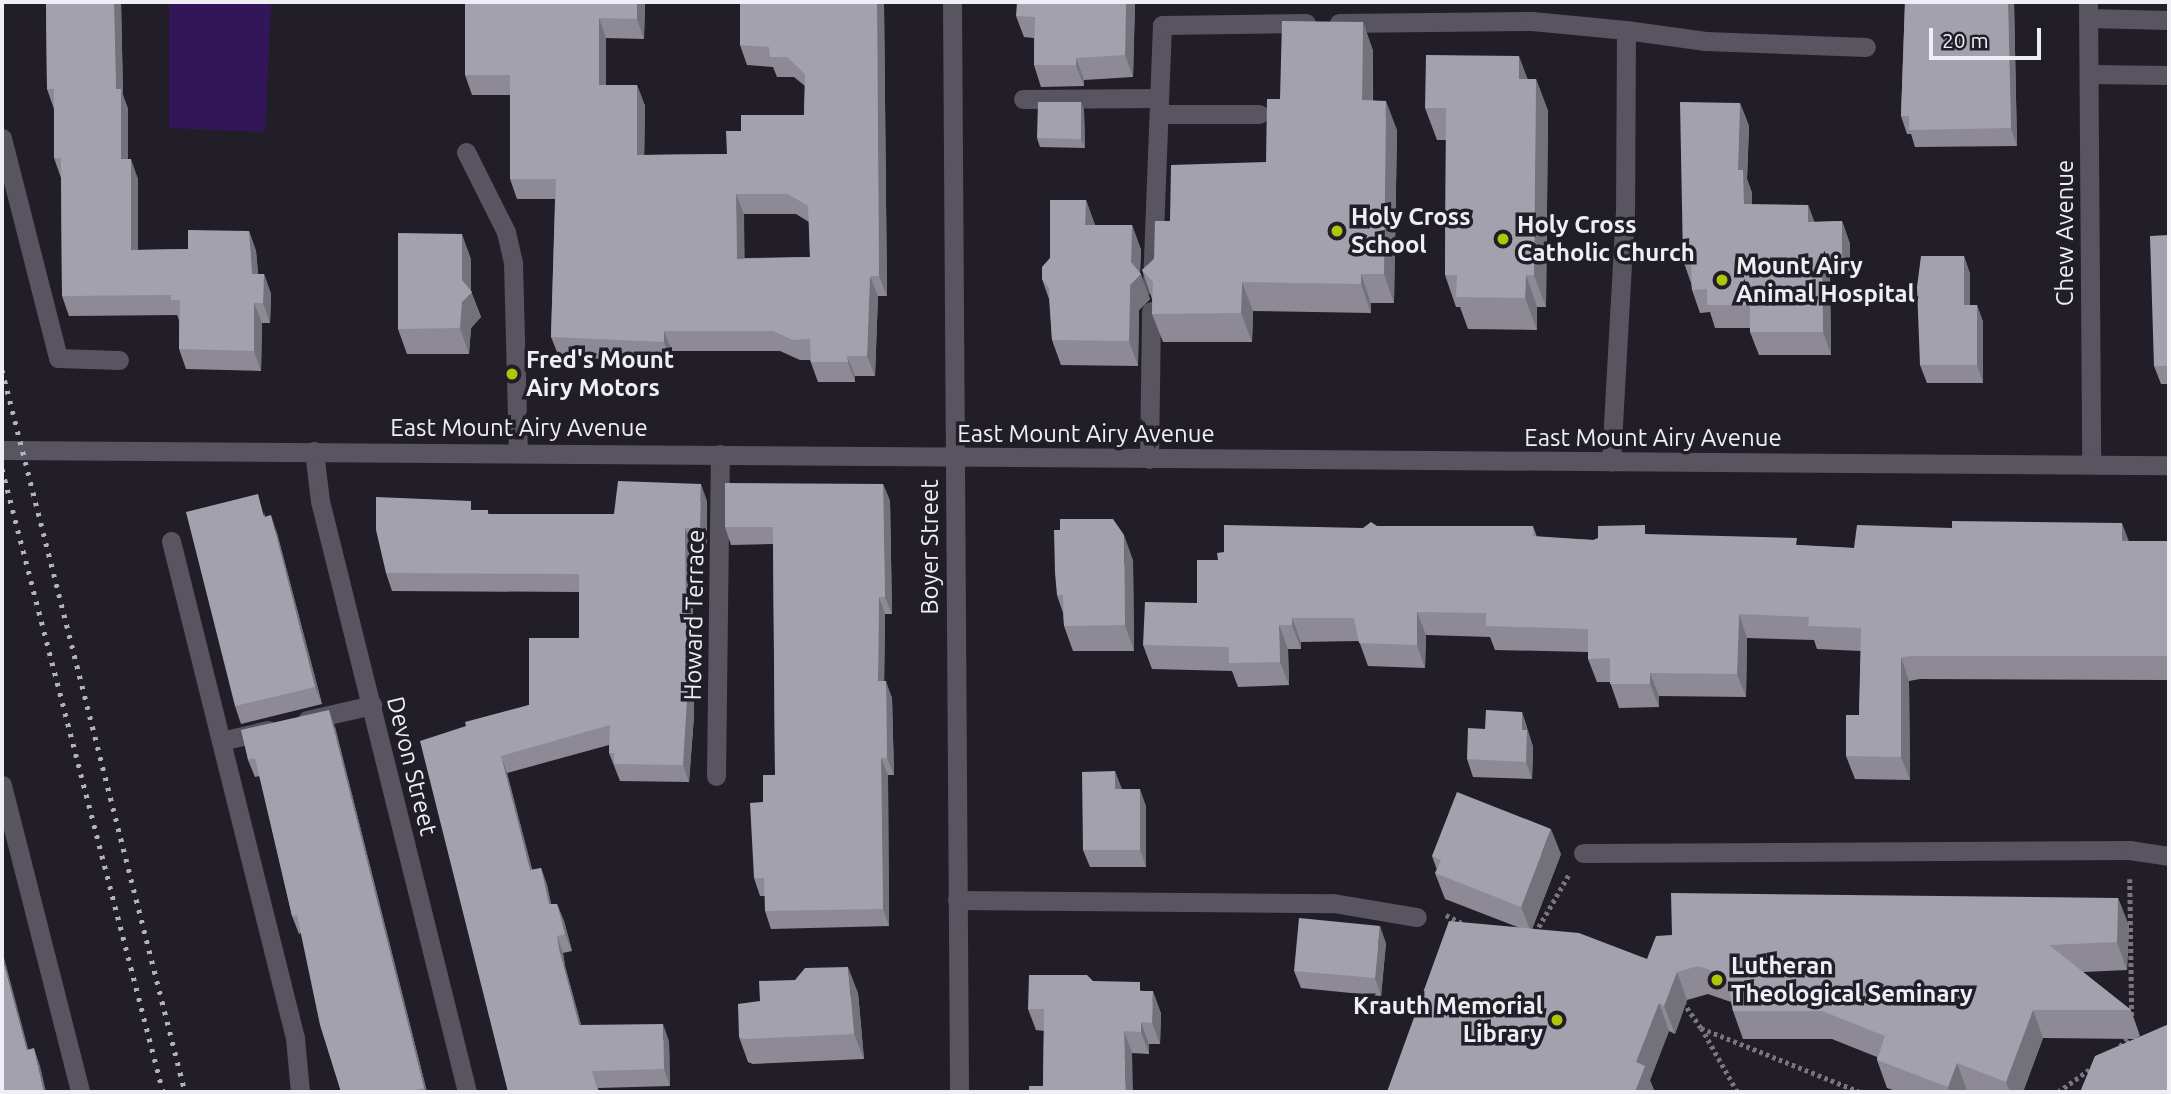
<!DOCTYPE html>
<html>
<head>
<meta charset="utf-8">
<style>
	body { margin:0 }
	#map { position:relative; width:2171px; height:1094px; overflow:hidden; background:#211e28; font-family:Ubuntu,sans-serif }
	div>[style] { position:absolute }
	.green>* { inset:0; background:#33165a }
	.path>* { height:4.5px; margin-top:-2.25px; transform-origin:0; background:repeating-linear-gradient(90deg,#79767f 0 3.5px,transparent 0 7px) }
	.service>* { height:19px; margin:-9.5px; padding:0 9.5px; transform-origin:9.5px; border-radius:9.5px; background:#585560 }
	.minor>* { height:19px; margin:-9.5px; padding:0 9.5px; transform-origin:9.5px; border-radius:9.5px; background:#585560 }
	.tertiary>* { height:19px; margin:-9.5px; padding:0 9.5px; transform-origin:9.5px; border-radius:9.5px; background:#585560 }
	.secondary>* { height:19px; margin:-9.5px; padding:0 9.5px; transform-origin:9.5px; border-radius:9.5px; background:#585560 }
	.rail>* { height:5px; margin-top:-2.5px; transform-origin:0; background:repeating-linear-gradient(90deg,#b3b1b9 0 3.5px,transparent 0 10.5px) }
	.wall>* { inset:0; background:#8d8a96 }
	.shaded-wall>* { inset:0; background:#73717a }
	.building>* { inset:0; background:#a4a1ae }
	.dots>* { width:19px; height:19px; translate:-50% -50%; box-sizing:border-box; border:4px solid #211e28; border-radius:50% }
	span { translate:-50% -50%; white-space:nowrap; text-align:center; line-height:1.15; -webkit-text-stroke:7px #211e28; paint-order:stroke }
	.poi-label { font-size:24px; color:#f0eef5; font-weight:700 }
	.left { translate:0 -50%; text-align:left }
	.right { translate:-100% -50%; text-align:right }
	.street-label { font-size:24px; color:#f0eef5 }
	.frame { position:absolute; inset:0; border:4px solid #f0eef5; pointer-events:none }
	.scale { position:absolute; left:1929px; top:28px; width:112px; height:32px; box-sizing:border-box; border:4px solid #f0eef5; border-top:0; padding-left:9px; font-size:21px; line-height:24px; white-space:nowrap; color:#f0eef5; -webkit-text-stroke:5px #211e28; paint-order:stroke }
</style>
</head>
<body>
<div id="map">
	<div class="green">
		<div style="clip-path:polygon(169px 2px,271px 2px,265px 132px,169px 128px)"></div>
	</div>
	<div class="path">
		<div style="left:2130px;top:879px;width:142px;rotate:89.2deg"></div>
		<div style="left:1446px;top:915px;width:20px;rotate:27deg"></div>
		<div style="left:1535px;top:933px;width:68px;rotate:-60deg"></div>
		<div style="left:1683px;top:1002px;width:32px;rotate:55deg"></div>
		<div style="left:2120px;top:1046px;width:18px;rotate:-45deg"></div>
		<div style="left:1737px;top:1092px;width:73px;rotate:-119.4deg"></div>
		<div style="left:1701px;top:1028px;width:171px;rotate:21.9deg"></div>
		<div style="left:2058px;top:1092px;width:44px;rotate:-35.8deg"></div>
	</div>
	<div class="service">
		<div style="left:2088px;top:18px;width:81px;rotate:1.4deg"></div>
		<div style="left:1339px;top:23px;width:193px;rotate:-0.6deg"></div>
		<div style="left:1532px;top:21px;width:94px;rotate:5.5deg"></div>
		<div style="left:1626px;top:30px;width:180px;rotate:90.3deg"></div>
		<div style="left:1625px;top:210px;width:252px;rotate:93.2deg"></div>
		<div style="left:1626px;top:30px;width:80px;rotate:7.9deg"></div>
		<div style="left:1705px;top:41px;width:161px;rotate:2.1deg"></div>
		<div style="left:2089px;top:74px;width:80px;rotate:0.7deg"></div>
		<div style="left:1023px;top:99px;width:136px;rotate:-0.4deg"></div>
		<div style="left:1159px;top:114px;width:100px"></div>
		<div style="left:2px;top:138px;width:227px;rotate:75.7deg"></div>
		<div style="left:58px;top:358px;width:61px;rotate:1.9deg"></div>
		<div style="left:466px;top:152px;width:89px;rotate:63.4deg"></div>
		<div style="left:506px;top:232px;width:32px;rotate:77deg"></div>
		<div style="left:513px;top:263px;width:189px;rotate:88.5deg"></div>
		<div style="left:1152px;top:285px;width:260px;rotate:-87.8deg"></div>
		<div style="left:1162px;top:25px;width:144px;rotate:-0.8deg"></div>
		<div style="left:1149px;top:459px;width:148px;rotate:-89.2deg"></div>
		<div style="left:171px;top:541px;width:512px;rotate:75.99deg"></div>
		<div style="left:295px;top:1038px;width:54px;rotate:84.7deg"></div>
		<div style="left:307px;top:720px;width:67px;rotate:-13deg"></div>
		<div style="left:221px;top:741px;width:48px;rotate:-13.2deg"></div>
		<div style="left:2px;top:785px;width:317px;rotate:75.7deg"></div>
		<div style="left:1583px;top:853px;width:546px;rotate:-0.31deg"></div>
		<div style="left:2129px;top:850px;width:40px;rotate:8.5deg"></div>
		<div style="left:957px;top:900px;width:376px;rotate:0.5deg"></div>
		<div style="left:1333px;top:903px;width:85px;rotate:9.5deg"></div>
	</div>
	<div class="minor">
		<div style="left:952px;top:2px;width:1090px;rotate:89.63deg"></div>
		<div style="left:314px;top:451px;width:50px;rotate:83.2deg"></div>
		<div style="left:320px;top:501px;width:609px;rotate:76.03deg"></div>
		<div style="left:716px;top:776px;width:322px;rotate:-89.3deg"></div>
	</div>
	<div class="tertiary">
		<div style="left:2088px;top:2px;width:462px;rotate:89.6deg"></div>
	</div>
	<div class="secondary">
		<div style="left:2px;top:450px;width:2167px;rotate:0.4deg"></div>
	</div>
	<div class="rail">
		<div style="left:2px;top:370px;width:745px;rotate:75.78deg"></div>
		<div style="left:2px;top:469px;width:643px;rotate:75.51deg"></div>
	</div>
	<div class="wall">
		<div style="clip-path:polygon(46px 2px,121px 2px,123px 95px,128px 109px,128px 159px,138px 179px,138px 250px,188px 249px,249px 231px,256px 251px,258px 274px,264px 274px,271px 294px,270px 323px,262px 323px,261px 371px,186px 369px,179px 349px,179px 320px,177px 315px,69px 316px,62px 296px,61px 178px,54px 158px,54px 109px,47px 89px)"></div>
		<div style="clip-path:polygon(evenodd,465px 2px,645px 2px,644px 39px,606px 38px,606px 85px,637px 85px,645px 106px,644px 155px,727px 154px,741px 131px,804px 115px,805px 86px,794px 77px,777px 77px,773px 67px,747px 65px,740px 45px,884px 2px,887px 296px,878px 296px,875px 376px,855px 376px,855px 382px,818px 382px,810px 360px,800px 360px,780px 351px,672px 351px,672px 362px,559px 357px,551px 337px,555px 199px,517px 199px,510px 179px,510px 95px,472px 95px,465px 75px,465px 2px,744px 214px,796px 214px,809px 222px,810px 257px,744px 258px,744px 214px)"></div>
		<div style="clip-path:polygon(1135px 2px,1133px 77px,1084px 80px,1084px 86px,1041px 87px,1034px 65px,1034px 38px,1024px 37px,1016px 16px)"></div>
		<div style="clip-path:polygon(1905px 2px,2014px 2px,2017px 146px,1915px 147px,1911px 134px,1907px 134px,1901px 116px)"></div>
		<div style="clip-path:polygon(1363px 22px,1373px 51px,1373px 100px,1397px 130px,1394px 303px,1371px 303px,1371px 313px,1253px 311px,1252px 342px,1163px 342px,1152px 314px,1152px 299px,1142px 270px,1154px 259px,1170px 221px,1266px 162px,1280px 99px)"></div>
		<div style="clip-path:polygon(1527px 79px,1536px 79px,1548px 111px,1546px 307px,1537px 307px,1537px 330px,1468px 329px,1460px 307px,1456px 307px,1445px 275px,1446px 140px,1437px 140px,1425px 108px)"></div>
		<div style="clip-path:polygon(1081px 102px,1084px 111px,1085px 148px,1040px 147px,1037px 138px)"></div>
		<div style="clip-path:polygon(1740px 103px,1749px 126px,1747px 179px,1752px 193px,1752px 205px,1808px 205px,1814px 222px,1842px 221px,1850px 244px,1850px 277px,1830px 277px,1831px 355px,1759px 355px,1750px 332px,1750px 328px,1715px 328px,1710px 312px,1700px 313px,1692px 290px,1691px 283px,1683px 260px)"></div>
		<div style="clip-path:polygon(1086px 200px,1095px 225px,1132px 225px,1141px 250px,1140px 273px,1150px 299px,1139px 310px,1138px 366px,1061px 365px,1052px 340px,1049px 299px,1042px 279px,1050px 258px)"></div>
		<div style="clip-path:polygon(2169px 235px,2169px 384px,2161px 384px,2154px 366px)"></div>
		<div style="clip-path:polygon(1964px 256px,1970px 274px,1970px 305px,1977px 305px,1983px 322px,1983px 383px,1927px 383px,1920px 365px)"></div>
		<div style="clip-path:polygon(471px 259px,471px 291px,481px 317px,471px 328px,469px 354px,407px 354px,398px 329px)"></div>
		<div style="clip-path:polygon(883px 484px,890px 501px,892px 614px,885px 614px,884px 681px,892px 698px,894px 775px,888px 775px,889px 926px,771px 929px,765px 911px,765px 896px,760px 896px,754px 878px,763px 802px,775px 775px,773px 544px,731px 545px,725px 527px)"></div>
		<div style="clip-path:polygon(707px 501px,707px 545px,692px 545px,694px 716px,689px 782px,620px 781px,609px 753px,609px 745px,507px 773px,532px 870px,541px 868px,547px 885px,551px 904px,557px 904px,564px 921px,572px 951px,563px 953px,565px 966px,581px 1025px,669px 1041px,670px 1086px,598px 1088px,599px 1092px,508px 1092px,466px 726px,529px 705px,579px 638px,579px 592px,392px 591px,386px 573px,474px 510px,490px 514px,614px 514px)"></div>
		<div style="clip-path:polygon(264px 512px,265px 517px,277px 533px,322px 704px,241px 724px,235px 706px)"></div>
		<div style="clip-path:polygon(1377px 526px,1533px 526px,1537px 537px,1593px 540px,1648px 535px,1799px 545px,1854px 548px,2129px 541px,2169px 541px,2169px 680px,1920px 679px,1909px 681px,1910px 780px,1855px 779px,1846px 756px,1859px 715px,1861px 651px,1817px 649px,1814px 640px,1747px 638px,1746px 697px,1659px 696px,1659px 707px,1619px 708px,1610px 682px,1597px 682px,1588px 659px,1588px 652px,1495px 650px,1490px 637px,1426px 635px,1425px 668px,1368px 666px,1359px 641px,1301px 642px,1301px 649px,1288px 649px,1289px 685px,1238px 687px,1232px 671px,1152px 669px,1143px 645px,1197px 603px,1218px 560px,1224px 552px)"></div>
		<div style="clip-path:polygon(1133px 560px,1134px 651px,1073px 651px,1064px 626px,1063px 613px,1057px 595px)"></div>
		<div style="clip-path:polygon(1522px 712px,1533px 747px,1532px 779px,1473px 777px,1467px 759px,1485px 729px)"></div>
		<div style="clip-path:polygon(335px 727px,427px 1092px,341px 1092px,301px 933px,299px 934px,292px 916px,260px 776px,255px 777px,248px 760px)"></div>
		<div style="clip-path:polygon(1122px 789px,1146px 806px,1146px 867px,1090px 867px,1083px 850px)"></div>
		<div style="clip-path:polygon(1561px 854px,1532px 929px,1647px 959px,1672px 935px,2118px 898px,2129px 926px,2127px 970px,2083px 972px,2131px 1010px,2140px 1036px,2135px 1039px,2043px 1038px,2023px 1092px,1970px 1092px,1967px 1091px,1967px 1092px,1899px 1092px,1887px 1088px,1877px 1060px,1877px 1057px,1832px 1039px,1743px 1039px,1733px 1011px,1731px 1002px,1708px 994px,1687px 1000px,1675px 1034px,1669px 1031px,1650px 1080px,1520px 928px,1445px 899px,1435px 873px,1437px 870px,1432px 856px)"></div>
		<div style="clip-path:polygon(1386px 943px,1381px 996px,1301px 988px,1294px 971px)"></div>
		<div style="clip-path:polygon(1093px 981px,1143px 991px,1161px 1013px,1160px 1044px,1149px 1044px,1149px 1054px,1132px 1053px,1043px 1086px,1044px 1031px,1036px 1030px,1028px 1009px)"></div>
		<div style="clip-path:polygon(858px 993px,864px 1059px,753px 1064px,748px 1062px,739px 1037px)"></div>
	</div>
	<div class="shaded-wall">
		<div style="clip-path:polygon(114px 2px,121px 2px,123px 95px,128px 109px,128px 179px,121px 159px,116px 89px)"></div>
		<div style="clip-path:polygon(637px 2px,645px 2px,644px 39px,637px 19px)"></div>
		<div style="clip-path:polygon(877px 2px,884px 2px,887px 296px,879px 276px)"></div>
		<div style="clip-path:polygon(1126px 2px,1135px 2px,1133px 77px,1125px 55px)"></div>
		<div style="clip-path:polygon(2008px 2px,2014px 2px,2017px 146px,2011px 128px)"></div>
		<div style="clip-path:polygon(599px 18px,606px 38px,606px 105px,599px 85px)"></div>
		<div style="clip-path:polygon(1363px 22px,1373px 51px,1372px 129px,1362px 100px)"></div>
		<div style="clip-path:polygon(1519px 56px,1531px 88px,1519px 79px)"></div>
		<div style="clip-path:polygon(1076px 58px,1084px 80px,1084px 86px,1076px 65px)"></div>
		<div style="clip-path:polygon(1536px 79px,1548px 111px,1546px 307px,1534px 275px)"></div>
		<div style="clip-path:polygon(637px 85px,645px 106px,644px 175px,637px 155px)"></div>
		<div style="clip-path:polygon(1386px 101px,1397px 130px,1394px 303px,1384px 274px)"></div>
		<div style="clip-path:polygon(1081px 102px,1084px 111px,1085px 148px,1081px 139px)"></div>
		<div style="clip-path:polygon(1740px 103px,1749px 126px,1747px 179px,1752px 193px,1752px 228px,1744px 204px,1738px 170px)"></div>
		<div style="clip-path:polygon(131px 159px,138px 179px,138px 271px,131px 250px)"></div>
		<div style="clip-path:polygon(736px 194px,744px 214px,745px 279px,737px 259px)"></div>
		<div style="clip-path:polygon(1086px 200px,1095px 226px,1085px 225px)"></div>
		<div style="clip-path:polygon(1808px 205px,1817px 228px,1808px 222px)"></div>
		<div style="clip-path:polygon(1842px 221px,1850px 244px,1850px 277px,1842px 254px)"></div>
		<div style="clip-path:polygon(1132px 225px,1141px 250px,1140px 274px,1141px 274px,1150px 299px,1139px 310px,1138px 366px,1129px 341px)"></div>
		<div style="clip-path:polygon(249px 231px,256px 251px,260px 294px,252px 274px)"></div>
		<div style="clip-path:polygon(462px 234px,471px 259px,471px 292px,481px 317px,471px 328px,469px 354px,460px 328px,462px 280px)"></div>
		<div style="clip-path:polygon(1822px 254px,1830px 277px,1831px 355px,1823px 332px)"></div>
		<div style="clip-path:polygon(1964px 256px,1970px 274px,1970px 322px,1964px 305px)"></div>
		<div style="clip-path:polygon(264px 274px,271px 294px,270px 323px,263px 303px)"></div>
		<div style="clip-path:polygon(1361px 274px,1371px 303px,1371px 313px,1361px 284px)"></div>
		<div style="clip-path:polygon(1526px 275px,1537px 307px,1537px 330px,1525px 298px)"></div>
		<div style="clip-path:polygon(870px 276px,878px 296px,875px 376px,867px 356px)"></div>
		<div style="clip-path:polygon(1242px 282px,1253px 311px,1252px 342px,1241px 313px)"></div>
		<div style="clip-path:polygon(254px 303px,262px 323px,261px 371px,254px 351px)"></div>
		<div style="clip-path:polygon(1977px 305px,1983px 322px,1983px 383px,1977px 365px)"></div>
		<div style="clip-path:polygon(664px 331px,672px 351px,672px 362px,664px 342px)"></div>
		<div style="clip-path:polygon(847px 356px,855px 376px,855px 382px,848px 362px)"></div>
		<div style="clip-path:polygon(701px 484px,707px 501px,707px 545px,700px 528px)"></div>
		<div style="clip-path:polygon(883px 484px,890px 501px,892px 614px,885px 597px)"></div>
		<div style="clip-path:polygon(271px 515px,277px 533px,322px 704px,315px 687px)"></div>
		<div style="clip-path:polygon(2122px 523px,2131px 547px,2122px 541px)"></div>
		<div style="clip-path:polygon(685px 528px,692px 545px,694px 716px,689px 782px,683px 765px)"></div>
		<div style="clip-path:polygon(1124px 535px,1133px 560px,1134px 651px,1125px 625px)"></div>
		<div style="clip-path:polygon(879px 597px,885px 614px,884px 698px,878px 681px)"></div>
		<div style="clip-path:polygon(1417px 612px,1426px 635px,1425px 668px,1417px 645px)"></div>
		<div style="clip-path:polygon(1739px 614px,1747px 638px,1746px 697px,1737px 674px)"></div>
		<div style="clip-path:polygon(1292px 618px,1301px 642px,1301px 649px,1292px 625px)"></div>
		<div style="clip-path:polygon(1279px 625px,1288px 649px,1289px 685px,1280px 662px)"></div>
		<div style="clip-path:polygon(1901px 657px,1909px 681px,1910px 780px,1901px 757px)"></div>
		<div style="clip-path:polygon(1650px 673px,1659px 696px,1659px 707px,1650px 684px)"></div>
		<div style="clip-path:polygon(886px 681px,892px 698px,894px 775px,887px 758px)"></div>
		<div style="clip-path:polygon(329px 710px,335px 727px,427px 1092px,425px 1092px,424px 1088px)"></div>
		<div style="clip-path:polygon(1522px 712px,1533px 747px,1532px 779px,1526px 762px,1522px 730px)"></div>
		<div style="clip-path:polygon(501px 756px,507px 773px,537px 888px,530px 870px)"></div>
		<div style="clip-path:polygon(881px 758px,888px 775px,889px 926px,883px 909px)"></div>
		<div style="clip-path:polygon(1115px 771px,1122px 789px,1115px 789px)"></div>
		<div style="clip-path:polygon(1140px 789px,1146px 806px,1146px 867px,1140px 850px)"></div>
		<div style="clip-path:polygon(1551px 829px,1561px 854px,1531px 932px,1521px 907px)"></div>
		<div style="clip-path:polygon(541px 868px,547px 885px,555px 922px,549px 904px)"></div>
		<div style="clip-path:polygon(2118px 898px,2129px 926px,2127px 970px,2117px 942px)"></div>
		<div style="clip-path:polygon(557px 904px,564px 921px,572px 951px,565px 934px)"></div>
		<div style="clip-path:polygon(1380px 926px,1386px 943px,1381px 996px,1375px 978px)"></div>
		<div style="clip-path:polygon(557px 936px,563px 953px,565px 966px,586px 1043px,579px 1025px,559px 949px)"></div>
		<div style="clip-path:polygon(2px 950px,33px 1067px,27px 1050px,2px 956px)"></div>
		<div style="clip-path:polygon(848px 967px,858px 993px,864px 1059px,854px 1034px)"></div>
		<div style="clip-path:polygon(1677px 972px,1687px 1000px,1675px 1034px,1664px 1006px)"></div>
		<div style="clip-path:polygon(1153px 991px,1161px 1013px,1160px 1044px,1152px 1023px)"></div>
		<div style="clip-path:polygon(1659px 1003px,1669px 1031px,1650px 1080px,1655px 1092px,1635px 1092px,1636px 1062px)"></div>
		<div style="clip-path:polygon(2033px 1010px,2043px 1038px,2023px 1092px,2010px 1092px,2006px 1082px)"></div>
		<div style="clip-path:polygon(1141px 1022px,1149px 1044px,1149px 1054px,1141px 1032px)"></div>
		<div style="clip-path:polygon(663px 1024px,669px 1041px,670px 1086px,664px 1069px)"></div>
		<div style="clip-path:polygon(1124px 1031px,1132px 1053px,1133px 1092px,1126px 1092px)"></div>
		<div style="clip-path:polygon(34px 1048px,40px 1066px,46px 1092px,44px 1092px)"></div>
		<div style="clip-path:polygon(1957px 1063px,1967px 1091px,1967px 1092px,1949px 1092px,1948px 1087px)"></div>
	</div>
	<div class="building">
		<div style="clip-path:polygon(46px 2px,114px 2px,116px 89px,121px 89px,121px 159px,131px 159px,131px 250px,188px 249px,188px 230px,249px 231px,252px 274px,264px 274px,263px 303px,254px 303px,254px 351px,179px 349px,180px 300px,171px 300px,171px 295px,62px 296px,61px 158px,54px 158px,54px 89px,47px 89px)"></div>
		<div style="clip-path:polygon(evenodd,465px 2px,637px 2px,637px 19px,599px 18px,599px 85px,637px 85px,637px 155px,727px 154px,726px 131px,741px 131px,741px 115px,804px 115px,805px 74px,787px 57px,770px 57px,769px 47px,740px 45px,740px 2px,877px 2px,879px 276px,870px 276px,867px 356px,847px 356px,848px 362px,811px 362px,810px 339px,793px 340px,773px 331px,664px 331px,664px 342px,551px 337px,556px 179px,510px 179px,510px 75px,465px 75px,465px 2px,736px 194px,788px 194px,808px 206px,810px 257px,737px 259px,736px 194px)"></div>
		<div style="clip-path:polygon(1017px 2px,1126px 2px,1125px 55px,1076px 58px,1076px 65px,1034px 65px,1035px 17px,1016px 16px)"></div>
		<div style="clip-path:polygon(1905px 2px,2008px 2px,2011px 128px,1909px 130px,1909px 116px,1901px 116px)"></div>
		<div style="clip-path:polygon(1282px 21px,1363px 22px,1362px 100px,1386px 101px,1384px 274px,1361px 274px,1361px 284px,1242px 282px,1241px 313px,1152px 314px,1153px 282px,1142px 270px,1154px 259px,1155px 221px,1170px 221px,1171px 165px,1266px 162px,1267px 99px,1280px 99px)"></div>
		<div style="clip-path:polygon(1426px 55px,1519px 56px,1519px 79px,1536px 79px,1534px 275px,1526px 275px,1525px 298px,1456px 297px,1457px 275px,1445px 275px,1446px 108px,1425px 108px)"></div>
		<div style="clip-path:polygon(1038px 102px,1081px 102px,1081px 139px,1037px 138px)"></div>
		<div style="clip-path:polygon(1680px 102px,1740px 103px,1738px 170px,1743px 170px,1744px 204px,1808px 205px,1808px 222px,1842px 221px,1842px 254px,1822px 254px,1823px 332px,1750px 332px,1750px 305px,1707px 305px,1707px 289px,1692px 290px,1691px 259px,1683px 260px)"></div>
		<div style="clip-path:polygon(1050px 200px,1086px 200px,1085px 225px,1132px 225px,1131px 262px,1141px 274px,1130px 285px,1129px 341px,1052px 340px,1049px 288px,1042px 279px,1042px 267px,1050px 258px)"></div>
		<div style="clip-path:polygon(398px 233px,462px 234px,462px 280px,472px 292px,462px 302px,460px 328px,398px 329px)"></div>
		<div style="clip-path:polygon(2169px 235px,2169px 366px,2154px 366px,2150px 236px)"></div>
		<div style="clip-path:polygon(1921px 256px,1964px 256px,1964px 305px,1977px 305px,1977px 365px,1920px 365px,1917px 287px)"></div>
		<div style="clip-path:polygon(618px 481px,701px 484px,700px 528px,685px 528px,687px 699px,683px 765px,614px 764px,614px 753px,609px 753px,610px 725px,501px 756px,530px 870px,541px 868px,549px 904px,557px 904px,565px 934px,557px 936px,559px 949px,579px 1025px,663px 1024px,664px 1069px,592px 1071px,598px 1092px,508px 1092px,420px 741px,466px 726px,465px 722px,529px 705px,529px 638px,579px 638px,579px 574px,386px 573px,376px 530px,376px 497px,471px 501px,471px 510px,488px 510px,488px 514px,614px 514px)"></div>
		<div style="clip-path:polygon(725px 483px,883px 484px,885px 597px,879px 597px,878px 681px,886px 681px,887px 758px,881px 758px,883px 909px,765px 911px,764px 878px,754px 878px,750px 803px,763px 802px,763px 775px,775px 775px,773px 527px,725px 527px)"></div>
		<div style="clip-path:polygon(258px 494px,264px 517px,271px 515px,315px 687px,235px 706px,186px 512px)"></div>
		<div style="clip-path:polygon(1060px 519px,1113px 519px,1124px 535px,1125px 625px,1064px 626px,1063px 595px,1057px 595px,1055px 573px,1054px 530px,1060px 530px)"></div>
		<div style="clip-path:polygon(1952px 521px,2122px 523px,2122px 541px,2169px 541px,2169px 656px,1912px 656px,1901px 657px,1901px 757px,1846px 756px,1846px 715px,1859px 715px,1861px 628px,1808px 626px,1809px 617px,1739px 614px,1737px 674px,1650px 673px,1650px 684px,1610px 684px,1610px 658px,1588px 659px,1588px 629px,1486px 626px,1486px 613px,1417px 612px,1417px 645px,1359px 643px,1354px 618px,1292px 618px,1292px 625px,1279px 625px,1280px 662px,1229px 663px,1229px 647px,1143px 645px,1145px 602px,1197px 603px,1197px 560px,1218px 560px,1217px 553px,1224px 552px,1224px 525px,1363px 528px,1371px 522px,1377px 526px,1533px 526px,1533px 536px,1593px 540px,1598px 538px,1598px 526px,1645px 525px,1645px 534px,1797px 538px,1796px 545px,1854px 548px,1857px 525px,1952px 528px)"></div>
		<div style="clip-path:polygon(329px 710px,424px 1088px,406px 1092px,341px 1092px,320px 1025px,297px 915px,292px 916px,255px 758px,248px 760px,241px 730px)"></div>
		<div style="clip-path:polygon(1486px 710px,1522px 712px,1522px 730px,1527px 730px,1526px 762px,1467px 759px,1468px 728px,1485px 729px)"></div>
		<div style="clip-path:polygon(1115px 771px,1115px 789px,1140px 789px,1140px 850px,1083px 850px,1082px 772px)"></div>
		<div style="clip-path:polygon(1457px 792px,1551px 829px,1521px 907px,1435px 873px,1441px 860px,1432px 856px)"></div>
		<div style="clip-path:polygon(1671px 893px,2118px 898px,2117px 942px,2049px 945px,2131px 1010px,2033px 1010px,2006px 1082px,1957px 1063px,1948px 1087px,1877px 1060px,1885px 1036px,1822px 1011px,1733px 1011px,1728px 982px,1722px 974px,1698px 966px,1677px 972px,1664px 1006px,1659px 1003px,1636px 1062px,1645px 1066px,1635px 1092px,1387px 1092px,1449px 921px,1579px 933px,1647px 959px,1656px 936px,1672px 935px)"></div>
		<div style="clip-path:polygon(1299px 918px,1380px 926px,1375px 978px,1294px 971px)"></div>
		<div style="clip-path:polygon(2px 956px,27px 1050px,34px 1048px,44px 1092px,2px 1092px)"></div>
		<div style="clip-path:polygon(848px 967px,854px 1034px,744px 1039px,739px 1037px,738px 1004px,760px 1001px,759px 981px,795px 980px,805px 968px)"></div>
		<div style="clip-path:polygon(1029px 975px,1087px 975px,1093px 981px,1140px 982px,1140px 991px,1153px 991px,1152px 1023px,1141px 1022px,1141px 1032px,1124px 1031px,1126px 1092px,1029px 1092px,1029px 1086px,1043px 1086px,1044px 1009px,1028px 1009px)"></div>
		<div style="clip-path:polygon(2169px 1024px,2169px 1092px,2080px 1092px,2095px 1056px)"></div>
	</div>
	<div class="dots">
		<div style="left:1337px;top:231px;background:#afc507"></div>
		<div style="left:1503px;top:239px;background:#afc507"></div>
		<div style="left:1722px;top:280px;background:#afc507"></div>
		<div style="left:512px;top:374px;background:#afc507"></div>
		<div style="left:1717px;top:980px;background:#afc507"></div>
		<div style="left:1557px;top:1020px;background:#afc507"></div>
	</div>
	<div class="poi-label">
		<span class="left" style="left:1351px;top:231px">Holy Cross<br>School</span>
		<span class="left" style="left:1517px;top:239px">Holy Cross<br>Catholic Church</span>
		<span class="left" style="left:1736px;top:280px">Mount Airy<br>Animal Hospital</span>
		<span class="left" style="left:526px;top:374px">Fred's Mount<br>Airy Motors</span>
		<span class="left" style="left:1731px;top:980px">Lutheran<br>Theological Seminary</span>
		<span class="right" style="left:1543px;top:1020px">Krauth Memorial<br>Library</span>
	</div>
	<div class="street-label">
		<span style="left:2065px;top:233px;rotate:-90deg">Chew Avenue</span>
		<span style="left:519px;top:428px">East Mount Airy Avenue</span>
		<span style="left:1086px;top:434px">East Mount Airy Avenue</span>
		<span style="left:1653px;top:438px">East Mount Airy Avenue</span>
		<span style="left:930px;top:547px;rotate:-90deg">Boyer Street</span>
		<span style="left:694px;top:615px;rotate:-89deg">Howard Terrace</span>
		<span style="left:412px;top:766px;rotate:76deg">Devon Street</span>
	</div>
	<div class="frame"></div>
	<div class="scale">20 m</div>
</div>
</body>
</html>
